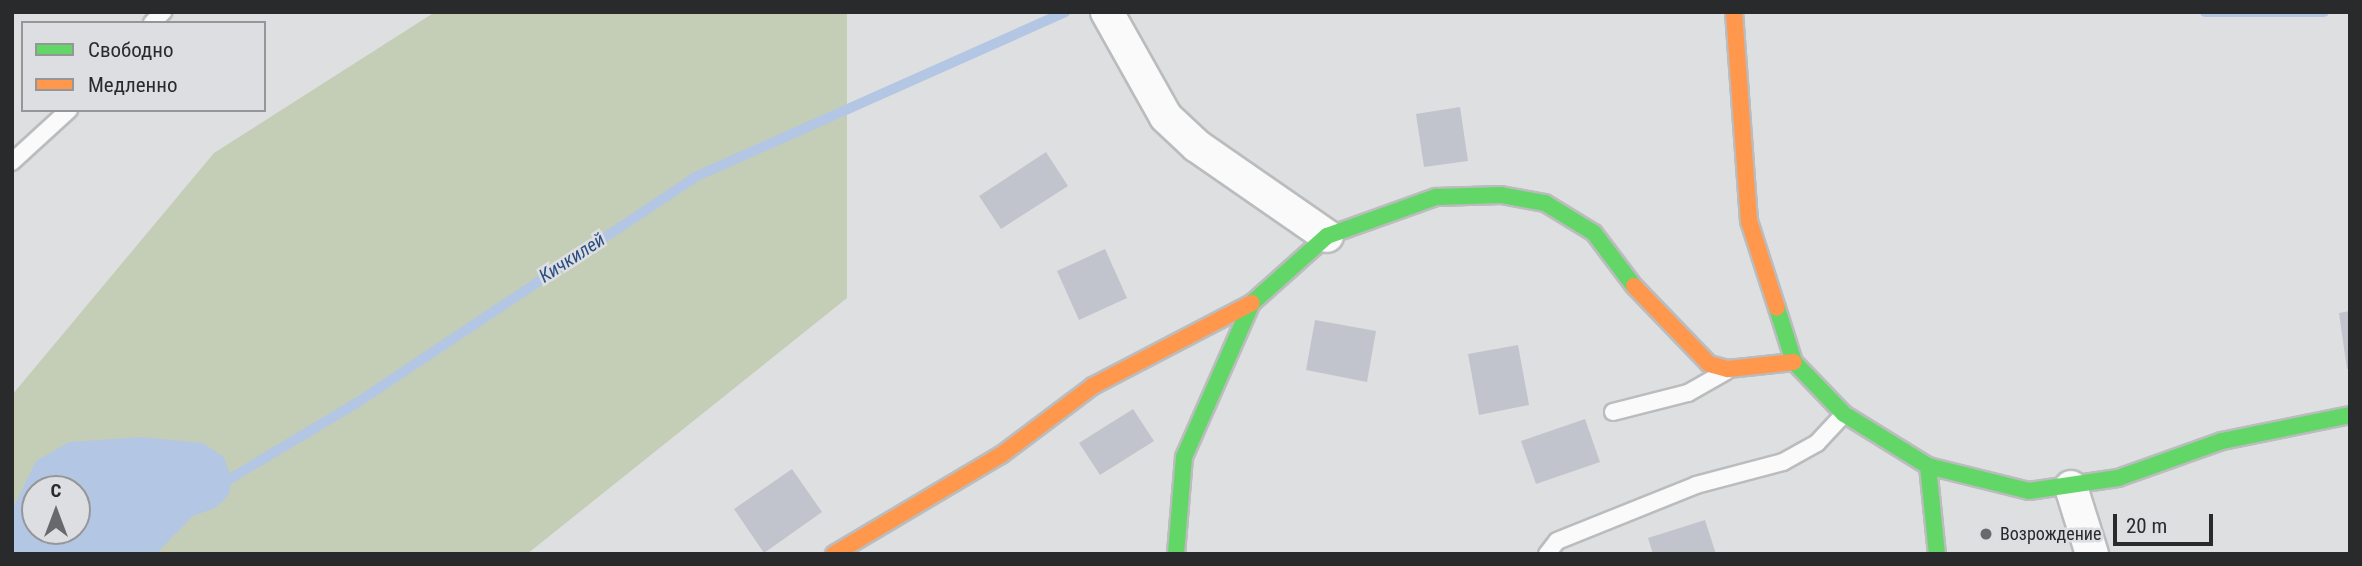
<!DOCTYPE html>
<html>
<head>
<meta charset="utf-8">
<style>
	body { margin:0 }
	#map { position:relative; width:2362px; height:566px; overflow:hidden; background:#dedfe0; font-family:"Roboto Condensed",sans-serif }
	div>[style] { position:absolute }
	.green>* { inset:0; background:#c4ceb7 }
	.water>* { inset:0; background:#b3c6e4 }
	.stream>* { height:10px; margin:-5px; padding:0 5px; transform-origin:5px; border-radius:5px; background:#b3c6e4 }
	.building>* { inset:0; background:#c1c4cd }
	.roads { filter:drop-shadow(2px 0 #bbbcbd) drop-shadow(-2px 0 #bbbcbd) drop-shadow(0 2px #bbbcbd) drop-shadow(0 -2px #bbbcbd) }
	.lane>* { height:16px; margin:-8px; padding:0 8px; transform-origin:8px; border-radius:8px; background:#fafafa }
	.street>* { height:32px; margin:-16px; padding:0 16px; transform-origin:16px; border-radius:16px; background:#fafafa }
	.fast>* { height:16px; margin:-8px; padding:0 8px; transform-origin:8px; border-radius:8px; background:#63d668 }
	.slow>* { height:16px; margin:-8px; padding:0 8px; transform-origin:8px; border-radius:8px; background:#ff974d }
	.dots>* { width:19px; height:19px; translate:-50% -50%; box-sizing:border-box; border:4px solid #dddee1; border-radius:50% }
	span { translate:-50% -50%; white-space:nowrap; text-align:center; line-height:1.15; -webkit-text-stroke:5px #dddee1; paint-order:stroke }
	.poi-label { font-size:18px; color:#292a2b }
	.left { translate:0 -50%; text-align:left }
	.water-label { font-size:19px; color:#2a4f83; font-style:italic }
	.frame { position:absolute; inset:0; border:14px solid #292a2b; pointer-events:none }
	.legend { position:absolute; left:21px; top:21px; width:245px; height:91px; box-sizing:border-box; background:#dddee1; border:2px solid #959698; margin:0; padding:9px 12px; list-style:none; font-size:21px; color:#292a2b }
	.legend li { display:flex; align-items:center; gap:14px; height:35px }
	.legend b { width:35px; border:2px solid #959698 }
	.north { position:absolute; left:21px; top:475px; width:70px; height:70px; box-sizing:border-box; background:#dddee1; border:2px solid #959698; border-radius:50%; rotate:0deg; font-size:19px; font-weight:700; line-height:28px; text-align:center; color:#292a2b }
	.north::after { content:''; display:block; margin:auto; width:24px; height:32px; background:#68696a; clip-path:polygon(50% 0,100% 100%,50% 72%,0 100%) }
	.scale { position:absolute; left:2113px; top:514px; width:100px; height:32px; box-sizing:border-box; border:4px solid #292a2b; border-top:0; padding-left:9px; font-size:21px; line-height:24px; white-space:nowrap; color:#292a2b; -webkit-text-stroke:5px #dddee1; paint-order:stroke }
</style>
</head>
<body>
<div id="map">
	<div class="green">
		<div style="clip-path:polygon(evenodd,435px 12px,847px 12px,847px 298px,527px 554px,12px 554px,12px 395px,214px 153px,435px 12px,35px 489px,77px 489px,77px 531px,35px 531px,35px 489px)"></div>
	</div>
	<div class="water">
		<div style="clip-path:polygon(evenodd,142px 437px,203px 443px,224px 457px,232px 481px,228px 496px,215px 508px,193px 516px,156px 554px,12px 554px,12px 510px,36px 461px,69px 442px,142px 437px,35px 489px,77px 489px,77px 531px,35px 531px,35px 489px)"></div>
	</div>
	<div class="stream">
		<div style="left:2205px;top:12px;width:119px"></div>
		<div style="left:223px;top:483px;width:154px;rotate:-30.9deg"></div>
		<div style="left:355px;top:404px;width:409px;rotate:-33.7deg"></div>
		<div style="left:695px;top:177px;width:405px;rotate:-24deg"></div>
	</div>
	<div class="building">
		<div style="clip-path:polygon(1460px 107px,1468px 161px,1424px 167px,1416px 114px)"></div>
		<div style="clip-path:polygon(1046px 152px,1068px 186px,1001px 229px,979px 196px)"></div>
		<div style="clip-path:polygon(1105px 249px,1127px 298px,1079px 320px,1057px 271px)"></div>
		<div style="clip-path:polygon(2350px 311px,2350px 369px,2347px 369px,2339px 313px)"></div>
		<div style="clip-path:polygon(1315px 320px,1376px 331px,1367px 382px,1306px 370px)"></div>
		<div style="clip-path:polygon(1518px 345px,1529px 405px,1479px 415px,1468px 354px)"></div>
		<div style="clip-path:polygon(1133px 409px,1154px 441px,1100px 475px,1079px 443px)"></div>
		<div style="clip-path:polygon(1585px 419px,1600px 462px,1536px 484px,1521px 441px)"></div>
		<div style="clip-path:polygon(792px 469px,822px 512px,764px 553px,734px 509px)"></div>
		<div style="clip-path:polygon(1705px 520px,1716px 554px,1653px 554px,1648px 538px)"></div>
	</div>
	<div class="roads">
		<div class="lane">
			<div style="left:152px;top:23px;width:16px;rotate:-45deg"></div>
			<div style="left:12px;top:162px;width:77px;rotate:-42.4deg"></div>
			<div style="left:1613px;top:412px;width:77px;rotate:-14.2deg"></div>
			<div style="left:1688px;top:393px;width:43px;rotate:-29.6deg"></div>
			<div style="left:1547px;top:554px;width:16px;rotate:-52deg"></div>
			<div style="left:1557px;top:541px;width:150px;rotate:-21.9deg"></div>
			<div style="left:1696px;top:485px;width:90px;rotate:-14.8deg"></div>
			<div style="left:1783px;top:462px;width:39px;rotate:-29deg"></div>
			<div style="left:1817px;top:443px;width:40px;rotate:-47deg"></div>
		</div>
		<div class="street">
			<div style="left:1107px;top:12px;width:120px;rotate:60.7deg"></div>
			<div style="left:1166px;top:117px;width:42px;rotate:43.1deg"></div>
			<div style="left:1197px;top:146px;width:158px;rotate:34.7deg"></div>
			<div style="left:2071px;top:487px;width:70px;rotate:72.6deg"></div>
		</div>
		<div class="fast">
			<div style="left:1777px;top:308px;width:57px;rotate:72.5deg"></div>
			<div style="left:1794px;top:362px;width:72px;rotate:46.1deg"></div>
			<div style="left:1844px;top:414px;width:99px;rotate:31.8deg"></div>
			<div style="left:1928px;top:466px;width:104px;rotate:13.9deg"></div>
			<div style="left:2029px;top:491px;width:90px;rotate:-8.3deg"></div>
			<div style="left:2118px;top:478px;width:110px;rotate:-19.6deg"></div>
			<div style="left:2222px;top:441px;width:131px;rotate:-11.5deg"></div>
			<div style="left:1928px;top:466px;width:88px;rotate:84.2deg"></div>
			<div style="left:1176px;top:554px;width:97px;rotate:-85.3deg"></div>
			<div style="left:1184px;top:457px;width:168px;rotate:-66.2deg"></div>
			<div style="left:1252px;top:303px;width:101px;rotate:-41.8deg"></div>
			<div style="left:1327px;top:236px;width:116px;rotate:-19.7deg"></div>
			<div style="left:1436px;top:197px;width:65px;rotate:-1.8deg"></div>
			<div style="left:1501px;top:195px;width:45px;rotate:10.3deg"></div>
			<div style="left:1545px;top:203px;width:57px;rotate:31.5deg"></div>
			<div style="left:1594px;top:233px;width:66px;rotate:53deg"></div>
		</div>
		<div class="slow">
			<div style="left:1734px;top:12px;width:210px;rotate:85.9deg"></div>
			<div style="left:1749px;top:221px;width:91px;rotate:72.2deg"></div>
			<div style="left:1634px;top:286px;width:108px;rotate:46.1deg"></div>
			<div style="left:1709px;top:364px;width:20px;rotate:15deg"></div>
			<div style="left:1728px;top:369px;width:66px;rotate:-6.1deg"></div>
			<div style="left:834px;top:554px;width:194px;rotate:-30.7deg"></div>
			<div style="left:1001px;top:455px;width:115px;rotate:-36.9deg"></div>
			<div style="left:1093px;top:386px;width:179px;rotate:-27.6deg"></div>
		</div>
	</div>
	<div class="dots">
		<div style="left:1986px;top:534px;background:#68696a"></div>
	</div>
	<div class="poi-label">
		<span class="left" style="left:2000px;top:534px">Возрождение</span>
	</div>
	<div class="water-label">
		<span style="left:572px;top:258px;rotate:-33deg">Кичкилей</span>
	</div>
	<div class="frame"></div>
	<ul class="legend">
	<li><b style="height:9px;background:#63d668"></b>Свободно</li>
	<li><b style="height:9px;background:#ff974d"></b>Медленно</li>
	</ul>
	<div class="north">С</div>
	<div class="scale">20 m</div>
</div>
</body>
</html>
